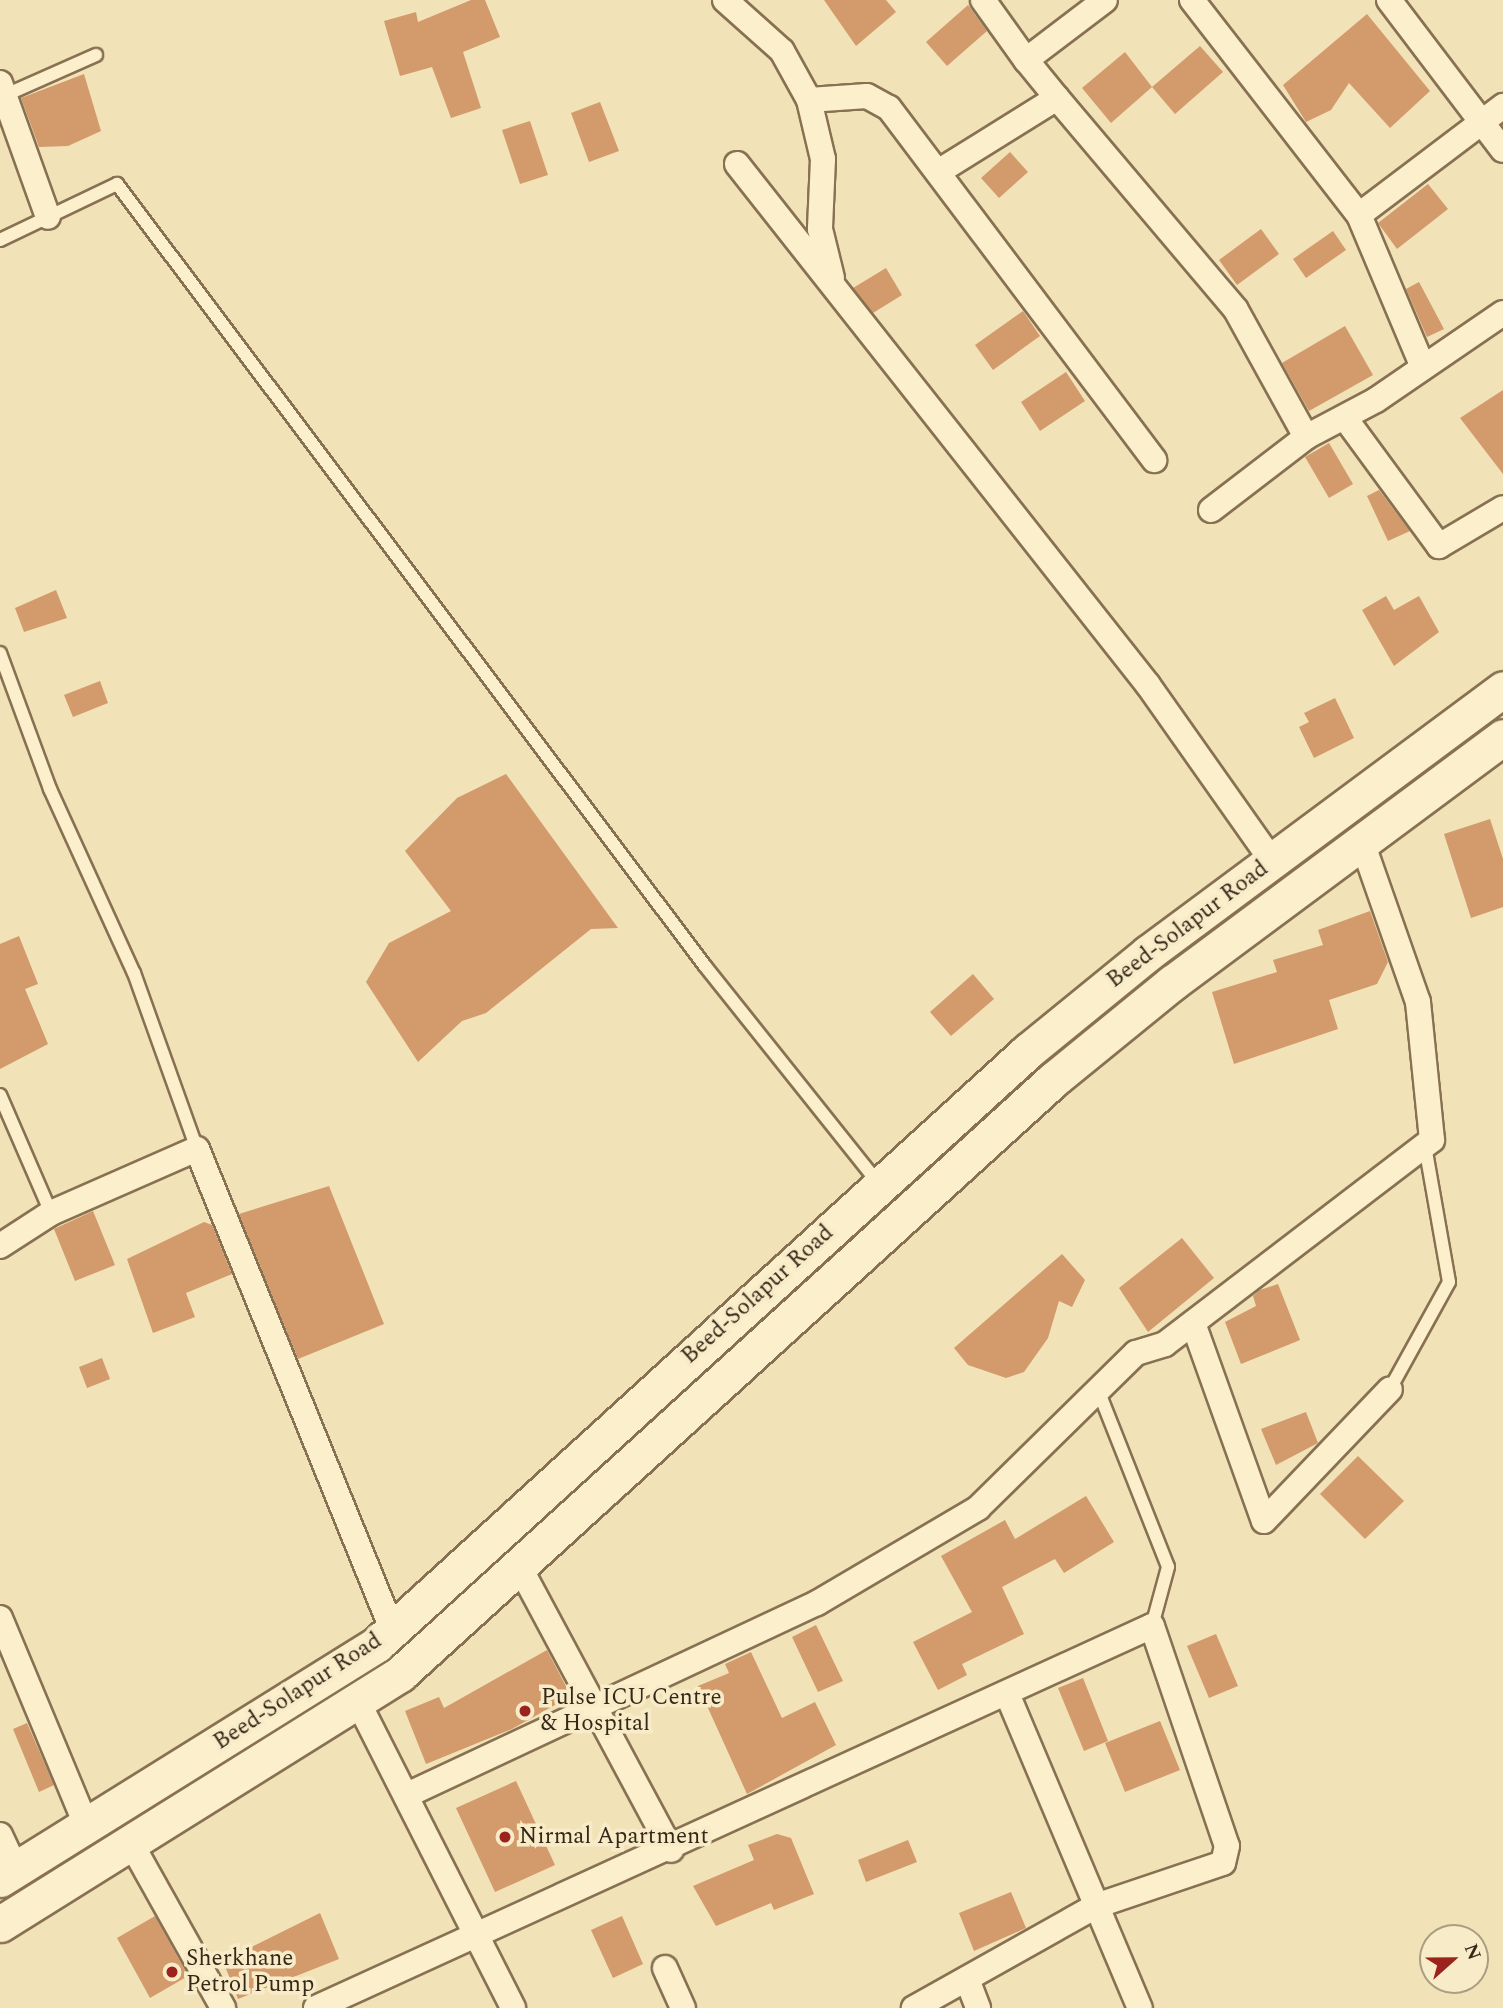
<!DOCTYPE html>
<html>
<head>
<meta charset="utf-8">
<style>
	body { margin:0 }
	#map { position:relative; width:1503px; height:2008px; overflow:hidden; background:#f1e2b8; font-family:Spectral,serif }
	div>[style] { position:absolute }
	.building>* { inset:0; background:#d39a6b }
	.roads { filter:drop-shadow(2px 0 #887152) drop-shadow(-2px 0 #887152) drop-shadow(0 2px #887152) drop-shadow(0 -2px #887152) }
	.service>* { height:12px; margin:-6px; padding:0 6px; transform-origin:6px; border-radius:6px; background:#fcefcc }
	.minor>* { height:24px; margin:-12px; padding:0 12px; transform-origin:12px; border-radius:12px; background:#fcefcc }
	.secondary>* { height:35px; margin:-17.5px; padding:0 17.5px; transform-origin:17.5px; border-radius:17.5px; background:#fcefcc }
	.dots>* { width:19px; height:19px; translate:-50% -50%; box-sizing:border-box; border:4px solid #f8ecc8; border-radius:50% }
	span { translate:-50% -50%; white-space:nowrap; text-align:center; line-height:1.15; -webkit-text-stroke:7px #f8ecc8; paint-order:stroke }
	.street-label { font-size:23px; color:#352819 }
	.poi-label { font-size:23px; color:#352819 }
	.left { translate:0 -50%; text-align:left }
	.north { position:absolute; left:1419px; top:1924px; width:70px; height:70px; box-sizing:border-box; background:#f8ecc8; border:2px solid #aa9e82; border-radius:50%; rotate:69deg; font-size:19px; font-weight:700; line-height:28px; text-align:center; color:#352819 }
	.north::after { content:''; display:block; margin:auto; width:24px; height:32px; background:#9c221e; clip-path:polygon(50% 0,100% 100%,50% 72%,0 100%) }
</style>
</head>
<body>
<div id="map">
	<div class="building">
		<div style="clip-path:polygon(471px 0,485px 0,500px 37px,463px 52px,481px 108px,451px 118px,432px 67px,400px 76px,384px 21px,416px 12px,418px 22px)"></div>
		<div style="clip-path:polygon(824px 0,886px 0,896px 12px,856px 46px)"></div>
		<div style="clip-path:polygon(968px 5px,987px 31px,947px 66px,926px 42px)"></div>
		<div style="clip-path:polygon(1367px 14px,1430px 91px,1390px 128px,1349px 83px,1331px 110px,1306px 122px,1283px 85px)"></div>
		<div style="clip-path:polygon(1200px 46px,1223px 72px,1175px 114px,1152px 87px)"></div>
		<div style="clip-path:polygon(1125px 52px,1152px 87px,1111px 123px,1082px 88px)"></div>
		<div style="clip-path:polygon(84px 74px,101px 131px,68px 146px,39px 147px,21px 98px)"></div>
		<div style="clip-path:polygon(600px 102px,619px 151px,589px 162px,571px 113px)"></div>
		<div style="clip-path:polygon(530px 121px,548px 175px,520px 184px,502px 130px)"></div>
		<div style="clip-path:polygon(1010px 152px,1028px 172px,999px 198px,981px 178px)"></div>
		<div style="clip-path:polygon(1428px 184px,1448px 209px,1397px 249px,1378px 223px)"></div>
		<div style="clip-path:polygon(1261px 229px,1279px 254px,1237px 285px,1219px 260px)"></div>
		<div style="clip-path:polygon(1333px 231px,1346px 250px,1306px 278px,1293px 259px)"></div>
		<div style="clip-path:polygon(886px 268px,902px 295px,873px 313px,853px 288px)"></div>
		<div style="clip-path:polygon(1419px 282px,1444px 329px,1427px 337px,1406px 289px)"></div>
		<div style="clip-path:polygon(1023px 311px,1040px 336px,993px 370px,975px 345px)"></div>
		<div style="clip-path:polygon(1345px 326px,1373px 375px,1309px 411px,1282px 363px)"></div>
		<div style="clip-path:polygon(1066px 372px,1085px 401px,1040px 431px,1021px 402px)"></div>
		<div style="clip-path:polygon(1503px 390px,1503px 474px,1460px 418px)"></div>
		<div style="clip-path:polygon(1329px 443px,1353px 484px,1329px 498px,1305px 457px)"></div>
		<div style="clip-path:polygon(1379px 490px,1410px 531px,1388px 541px,1367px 496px)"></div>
		<div style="clip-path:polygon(56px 590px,67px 618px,24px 632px,15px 608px)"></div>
		<div style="clip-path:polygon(1386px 596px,1394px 610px,1419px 596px,1439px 632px,1394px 666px,1362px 610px)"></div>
		<div style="clip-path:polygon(100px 681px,108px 703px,73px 717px,64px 695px)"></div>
		<div style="clip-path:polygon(1335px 698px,1354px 738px,1314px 758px,1299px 727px,1309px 722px,1304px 713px)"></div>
		<div style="clip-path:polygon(506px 774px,618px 928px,591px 929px,486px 1013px,462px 1021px,418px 1062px,366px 982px,389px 943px,451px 911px,405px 851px,457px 798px)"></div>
		<div style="clip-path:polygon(1490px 819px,1503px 859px,1503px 907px,1471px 918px,1444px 834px)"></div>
		<div style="clip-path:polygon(1370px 911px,1388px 962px,1377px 984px,1329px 1000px,1338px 1029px,1234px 1064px,1212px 992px,1277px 972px,1273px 960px,1323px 945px,1318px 930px)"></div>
		<div style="clip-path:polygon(19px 936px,38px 984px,25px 989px,48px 1044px,0 1069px,0 944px)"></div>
		<div style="clip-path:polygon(973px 974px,994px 999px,951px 1036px,930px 1012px)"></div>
		<div style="clip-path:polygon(329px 1186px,384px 1324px,298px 1359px,239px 1214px)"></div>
		<div style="clip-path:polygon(93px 1211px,115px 1265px,75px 1281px,54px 1229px)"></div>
		<div style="clip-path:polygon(204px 1222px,212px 1225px,232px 1274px,186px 1293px,195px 1317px,153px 1333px,127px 1259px)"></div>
		<div style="clip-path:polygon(1182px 1238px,1214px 1278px,1148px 1332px,1119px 1288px)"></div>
		<div style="clip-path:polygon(1062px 1254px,1085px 1280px,1072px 1307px,1059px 1301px,1048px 1338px,1024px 1372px,1006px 1378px,968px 1365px,954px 1348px)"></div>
		<div style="clip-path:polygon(1278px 1284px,1300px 1340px,1241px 1364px,1225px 1322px,1256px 1306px,1253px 1296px,1260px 1290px)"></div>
		<div style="clip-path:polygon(102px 1358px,110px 1379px,87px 1388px,79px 1367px)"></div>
		<div style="clip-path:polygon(1306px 1412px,1318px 1443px,1276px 1465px,1261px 1429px)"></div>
		<div style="clip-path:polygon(1358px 1456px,1404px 1501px,1365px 1539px,1320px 1494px)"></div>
		<div style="clip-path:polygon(1086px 1496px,1114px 1542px,1064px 1573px,1055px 1559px,1002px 1587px,1024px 1634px,962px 1664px,967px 1675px,938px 1690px,913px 1642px,972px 1612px,941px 1556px,1005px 1520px,1015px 1539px)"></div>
		<div style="clip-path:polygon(816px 1625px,843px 1681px,818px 1692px,792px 1637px)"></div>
		<div style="clip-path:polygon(1216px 1634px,1238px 1686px,1209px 1698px,1187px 1646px)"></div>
		<div style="clip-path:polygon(547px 1650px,571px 1696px,512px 1729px,426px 1764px,405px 1711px,439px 1697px,444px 1708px)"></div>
		<div style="clip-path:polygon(751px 1652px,782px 1718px,815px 1702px,836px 1745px,747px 1794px,698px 1686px,729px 1673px,725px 1664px)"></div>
		<div style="clip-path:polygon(1083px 1678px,1108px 1741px,1084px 1751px,1058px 1688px)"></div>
		<div style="clip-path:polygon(1160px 1721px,1180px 1770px,1125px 1792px,1105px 1743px)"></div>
		<div style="clip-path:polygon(27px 1723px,54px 1785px,39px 1792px,13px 1729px)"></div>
		<div style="clip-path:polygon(516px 1781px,555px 1865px,495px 1892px,456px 1808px)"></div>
		<div style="clip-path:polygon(777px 1834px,791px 1838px,814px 1894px,774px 1910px,771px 1903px,716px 1926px,693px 1886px,754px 1860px,748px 1845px)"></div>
		<div style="clip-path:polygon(908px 1840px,917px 1862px,866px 1882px,858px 1860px)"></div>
		<div style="clip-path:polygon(1011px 1892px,1026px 1928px,974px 1951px,959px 1913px)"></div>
		<div style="clip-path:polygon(320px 1913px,339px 1959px,238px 1999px,223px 1961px)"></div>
		<div style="clip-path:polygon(155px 1916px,188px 1976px,150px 1998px,117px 1938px)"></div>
		<div style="clip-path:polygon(622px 1916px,643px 1964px,613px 1978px,591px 1930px)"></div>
	</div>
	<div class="roads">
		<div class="service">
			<div style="left:1px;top:97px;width:104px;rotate:-23.9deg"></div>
			<div style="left:0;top:240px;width:130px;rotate:-25.6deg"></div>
			<div style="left:117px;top:184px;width:978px;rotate:53.06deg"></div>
			<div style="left:705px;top:966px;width:278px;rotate:51.4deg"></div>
			<div style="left:0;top:653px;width:145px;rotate:69.8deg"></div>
			<div style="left:50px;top:789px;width:202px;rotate:65.5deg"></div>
			<div style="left:134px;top:973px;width:187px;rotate:70.3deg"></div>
			<div style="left:0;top:1095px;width:129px;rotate:66.6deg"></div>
			<div style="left:1390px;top:1389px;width:122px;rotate:-61.1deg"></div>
			<div style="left:1449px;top:1282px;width:138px;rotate:-100deg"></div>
			<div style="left:1098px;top:1390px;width:190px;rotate:68.4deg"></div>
			<div style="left:1168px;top:1567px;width:61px;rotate:105.2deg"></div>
		</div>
		<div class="minor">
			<div style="left:725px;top:0;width:76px;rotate:41.8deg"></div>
			<div style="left:782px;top:51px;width:56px;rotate:61.1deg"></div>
			<div style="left:809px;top:100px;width:61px;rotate:76.7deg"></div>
			<div style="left:823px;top:159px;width:70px;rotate:92.5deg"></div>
			<div style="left:820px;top:229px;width:50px;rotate:76.2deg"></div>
			<div style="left:983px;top:0;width:74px;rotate:54.4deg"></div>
			<div style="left:1192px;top:0;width:272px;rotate:52.2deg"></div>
			<div style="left:1359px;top:215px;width:163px;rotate:67.2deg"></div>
			<div style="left:1389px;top:0;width:188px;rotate:52.8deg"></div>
			<div style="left:0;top:83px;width:142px;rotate:70.3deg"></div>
			<div style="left:1057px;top:98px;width:277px;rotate:49.8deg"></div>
			<div style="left:1236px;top:310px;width:145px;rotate:61.1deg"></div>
			<div style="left:809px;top:100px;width:58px;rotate:-3.9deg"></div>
			<div style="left:867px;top:96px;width:25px;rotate:29deg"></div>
			<div style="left:889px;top:108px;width:441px;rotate:53deg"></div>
			<div style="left:737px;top:164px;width:664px;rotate:51.73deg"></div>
			<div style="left:1148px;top:685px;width:215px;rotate:54.8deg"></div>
			<div style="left:938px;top:172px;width:140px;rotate:-31.9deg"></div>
			<div style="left:1057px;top:98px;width:49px;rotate:-129.2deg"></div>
			<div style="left:1026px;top:60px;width:99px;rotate:-37.2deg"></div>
			<div style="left:1359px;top:215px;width:181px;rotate:-37.1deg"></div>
			<div style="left:1345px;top:418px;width:159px;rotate:53.7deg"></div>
			<div style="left:1439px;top:546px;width:74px;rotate:-30.7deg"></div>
			<div style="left:1211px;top:510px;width:120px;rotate:-37.5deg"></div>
			<div style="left:1306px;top:437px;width:79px;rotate:-27.9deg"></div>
			<div style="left:1376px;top:400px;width:154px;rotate:-34.4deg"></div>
			<div style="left:0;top:1246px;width:61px;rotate:-32.9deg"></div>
			<div style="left:51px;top:1213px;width:159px;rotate:-23.7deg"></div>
			<div style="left:197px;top:1149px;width:518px;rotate:67.89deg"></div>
			<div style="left:1193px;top:1323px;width:210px;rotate:70.3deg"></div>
			<div style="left:1264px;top:1521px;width:182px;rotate:-46.3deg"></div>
			<div style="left:519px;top:1566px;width:322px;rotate:61.8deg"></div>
			<div style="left:0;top:1618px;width:226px;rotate:67.4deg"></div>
			<div style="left:1008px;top:1696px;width:339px;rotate:67.1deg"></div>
			<div style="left:358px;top:1702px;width:343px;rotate:63.1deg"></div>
			<div style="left:407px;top:1795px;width:453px;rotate:-25.1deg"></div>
			<div style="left:817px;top:1603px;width:187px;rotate:-30.5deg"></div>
			<div style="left:978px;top:1508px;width:221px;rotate:-44.5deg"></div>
			<div style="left:1136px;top:1353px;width:30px;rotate:-17deg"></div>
			<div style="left:1165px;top:1344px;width:336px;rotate:-37.4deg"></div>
			<div style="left:1432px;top:1140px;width:139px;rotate:-95.8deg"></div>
			<div style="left:1418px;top:1002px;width:170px;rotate:-109.3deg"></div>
			<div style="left:0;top:1835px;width:38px;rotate:65deg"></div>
			<div style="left:132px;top:1845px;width:187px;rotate:60.8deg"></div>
			<div style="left:665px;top:1968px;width:44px;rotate:65.8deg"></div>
			<div style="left:967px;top:1979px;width:31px;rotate:69deg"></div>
			<div style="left:316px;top:2008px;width:919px;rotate:-24.56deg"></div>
			<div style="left:1152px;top:1626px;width:232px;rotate:71.2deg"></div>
			<div style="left:1227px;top:1846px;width:17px;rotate:103deg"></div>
			<div style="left:1223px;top:1863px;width:134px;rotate:161.3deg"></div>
			<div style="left:1096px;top:1906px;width:209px;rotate:150.7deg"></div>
		</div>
		<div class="secondary">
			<div style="left:0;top:1879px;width:444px;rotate:-31.9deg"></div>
			<div style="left:377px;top:1644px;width:881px;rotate:-42.33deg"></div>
			<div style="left:1028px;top:1051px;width:155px;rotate:-39.2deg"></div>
			<div style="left:1148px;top:953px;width:442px;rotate:-36.6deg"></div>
			<div style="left:0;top:1924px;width:472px;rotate:-32deg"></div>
			<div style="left:400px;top:1674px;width:883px;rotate:-42.29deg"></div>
			<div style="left:1053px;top:1080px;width:154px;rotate:-39.2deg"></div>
			<div style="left:1172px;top:983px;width:412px;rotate:-36.6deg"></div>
		</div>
	</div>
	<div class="dots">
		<div style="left:525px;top:1711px;background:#9c221e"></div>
		<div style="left:505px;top:1837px;background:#9c221e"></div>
		<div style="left:172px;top:1972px;background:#9c221e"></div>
	</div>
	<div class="street-label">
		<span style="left:1188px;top:925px;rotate:-37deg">Beed-Solapur Road</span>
		<span style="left:758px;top:1295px;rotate:-42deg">Beed-Solapur Road</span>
		<span style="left:298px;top:1692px;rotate:-33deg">Beed-Solapur Road</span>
	</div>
	<div class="poi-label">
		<span class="left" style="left:541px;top:1711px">Pulse ICU Centre<br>&amp; Hospital</span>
		<span class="left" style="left:519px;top:1837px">Nirmal Apartment</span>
		<span class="left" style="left:186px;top:1972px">Sherkhane<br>Petrol Pump</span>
	</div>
	<div class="north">N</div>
</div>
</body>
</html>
